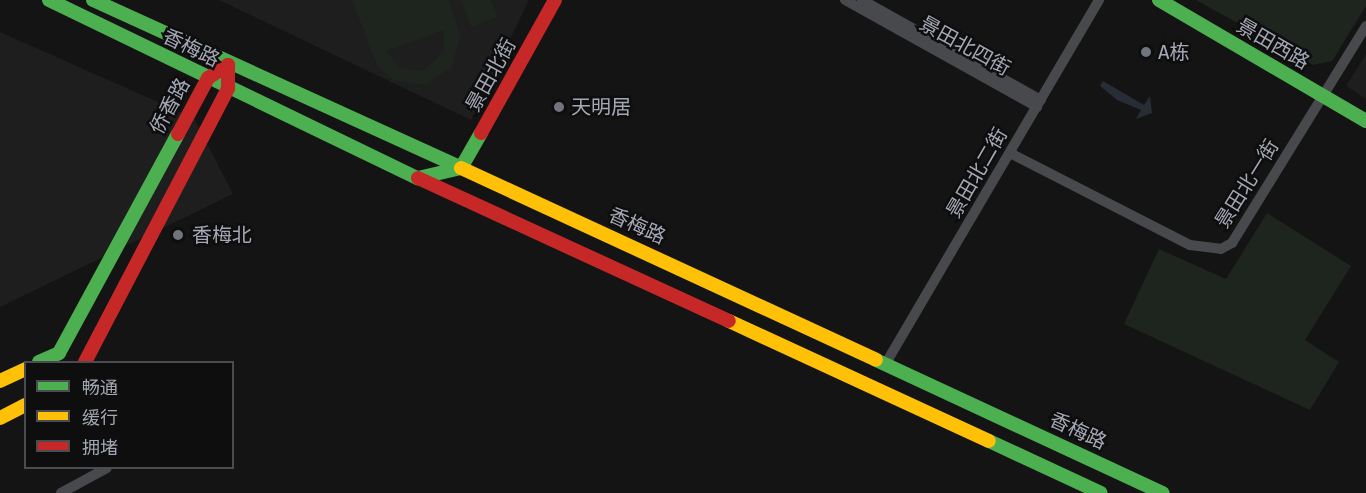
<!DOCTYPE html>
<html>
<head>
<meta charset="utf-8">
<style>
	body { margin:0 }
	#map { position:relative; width:1366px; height:493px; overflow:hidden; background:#141414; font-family:"Fira Sans","Noto Sans SC",sans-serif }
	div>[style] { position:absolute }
	.built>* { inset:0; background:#1e1e1f }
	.green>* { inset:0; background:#1e241e }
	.water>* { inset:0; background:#272d35 }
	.street>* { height:10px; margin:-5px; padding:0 5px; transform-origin:5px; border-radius:5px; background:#48494c }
	.fast>* { height:14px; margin:-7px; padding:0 7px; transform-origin:7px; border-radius:7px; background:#4caf50 }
	.slow>* { height:14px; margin:-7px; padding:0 7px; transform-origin:7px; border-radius:7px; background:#ffc107 }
	.jam>* { height:14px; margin:-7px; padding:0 7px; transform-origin:7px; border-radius:7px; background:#c62828 }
	.dots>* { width:16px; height:16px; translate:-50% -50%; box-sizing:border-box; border:3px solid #0e0e0f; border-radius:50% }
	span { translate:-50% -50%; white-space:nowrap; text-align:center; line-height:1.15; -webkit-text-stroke:5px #0e0e0f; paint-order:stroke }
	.street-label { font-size:20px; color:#a4a8b5 }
	.poi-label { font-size:20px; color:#a4a8b5 }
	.left { translate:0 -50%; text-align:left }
	.legend { position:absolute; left:24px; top:361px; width:210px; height:108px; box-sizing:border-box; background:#0e0e0f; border:2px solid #4a4c51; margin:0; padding:8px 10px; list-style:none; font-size:18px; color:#a4a8b5 }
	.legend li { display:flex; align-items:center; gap:12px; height:30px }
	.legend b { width:30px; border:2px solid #4a4c51 }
</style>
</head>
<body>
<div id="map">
	<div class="built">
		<div style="clip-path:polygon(219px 0,529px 0,471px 120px)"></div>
		<div style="clip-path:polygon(0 32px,194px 118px,233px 194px,0 307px)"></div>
		<div style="clip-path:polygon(1366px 54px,1366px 99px,1346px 86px)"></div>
	</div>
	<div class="green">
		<div style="clip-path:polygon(evenodd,352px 0,449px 0,460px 36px,452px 67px,425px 85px,393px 80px,377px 65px,352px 0,444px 30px,444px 52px,422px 71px,400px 68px,386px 51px,444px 30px)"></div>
		<div style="clip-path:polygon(461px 0,491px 0,498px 17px,471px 27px)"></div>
		<div style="clip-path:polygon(1196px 0,1366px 0,1366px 6px,1332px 61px,1313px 65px)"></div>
		<div style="clip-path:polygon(1267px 213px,1351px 266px,1305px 340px,1339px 362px,1310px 410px,1124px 324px,1159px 249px,1226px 279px)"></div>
	</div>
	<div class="water">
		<div style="clip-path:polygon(1103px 81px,1144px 105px,1150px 96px,1152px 113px,1136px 119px,1141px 110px,1117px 100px,1100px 86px)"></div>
	</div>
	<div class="street">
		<div style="left:845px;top:0;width:220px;rotate:29.1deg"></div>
		<div style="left:862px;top:0;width:205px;rotate:29.2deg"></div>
		<div style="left:1010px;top:153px;width:202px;rotate:27.1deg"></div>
		<div style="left:1190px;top:245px;width:31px;rotate:7deg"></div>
		<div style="left:1221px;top:249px;width:13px;rotate:-29deg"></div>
		<div style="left:1232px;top:243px;width:255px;rotate:-58.3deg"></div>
		<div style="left:886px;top:363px;width:421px;rotate:-59.6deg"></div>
		<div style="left:61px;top:493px;width:52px;rotate:-28.5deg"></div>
	</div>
	<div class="fast">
		<div style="left:49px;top:0;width:410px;rotate:25.8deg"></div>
		<div style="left:93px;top:0;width:405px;rotate:24.5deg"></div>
		<div style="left:461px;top:168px;width:40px;rotate:-60.3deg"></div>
		<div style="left:1159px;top:0;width:240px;rotate:30.3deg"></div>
		<div style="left:418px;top:178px;width:44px;rotate:-13.1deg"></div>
		<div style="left:876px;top:360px;width:316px;rotate:24.9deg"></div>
		<div style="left:39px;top:362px;width:22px;rotate:-24deg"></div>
		<div style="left:59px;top:353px;width:249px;rotate:-61.5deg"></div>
		<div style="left:989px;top:441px;width:123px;rotate:24.9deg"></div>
	</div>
	<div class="slow">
		<div style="left:461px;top:168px;width:457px;rotate:24.8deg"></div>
		<div style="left:729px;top:321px;width:286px;rotate:24.8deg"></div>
		<div style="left:0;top:381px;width:29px;rotate:-25deg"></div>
		<div style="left:0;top:418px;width:29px;rotate:-27deg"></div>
	</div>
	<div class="jam">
		<div style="left:481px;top:133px;width:152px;rotate:-60.9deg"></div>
		<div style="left:178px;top:134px;width:64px;rotate:-61.8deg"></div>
		<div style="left:208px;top:78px;width:24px;rotate:-33deg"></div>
		<div style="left:418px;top:178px;width:342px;rotate:24.7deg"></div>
		<div style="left:85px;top:362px;width:309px;rotate:-62.4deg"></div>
		<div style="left:228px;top:88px;width:23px;rotate:-90deg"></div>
	</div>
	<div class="dots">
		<div style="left:1146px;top:52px;background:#72747d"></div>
		<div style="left:559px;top:107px;background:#72747d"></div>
		<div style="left:178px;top:235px;background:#72747d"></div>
	</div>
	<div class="street-label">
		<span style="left:1273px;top:44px;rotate:30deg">景田西路</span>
		<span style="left:965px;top:46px;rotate:29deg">景田北四街</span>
		<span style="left:191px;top:48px;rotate:26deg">香梅路</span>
		<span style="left:491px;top:75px;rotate:-61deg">景田北街</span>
		<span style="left:170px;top:106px;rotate:-61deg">侨香路</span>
		<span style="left:977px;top:173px;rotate:-60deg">景田北二街</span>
		<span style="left:1247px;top:184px;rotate:-58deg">景田北一街</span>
		<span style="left:637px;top:226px;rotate:24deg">香梅路</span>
		<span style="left:1078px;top:431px;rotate:25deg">香梅路</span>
	</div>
	<div class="poi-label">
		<span class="left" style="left:1158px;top:52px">A栋</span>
		<span class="left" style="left:571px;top:107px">天明居</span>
		<span class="left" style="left:192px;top:235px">香梅北</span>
	</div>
	<ul class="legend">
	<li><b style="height:8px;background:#4caf50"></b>畅通</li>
	<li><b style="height:8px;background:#ffc107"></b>缓行</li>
	<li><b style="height:8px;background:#c62828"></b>拥堵</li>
	</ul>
</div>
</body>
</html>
